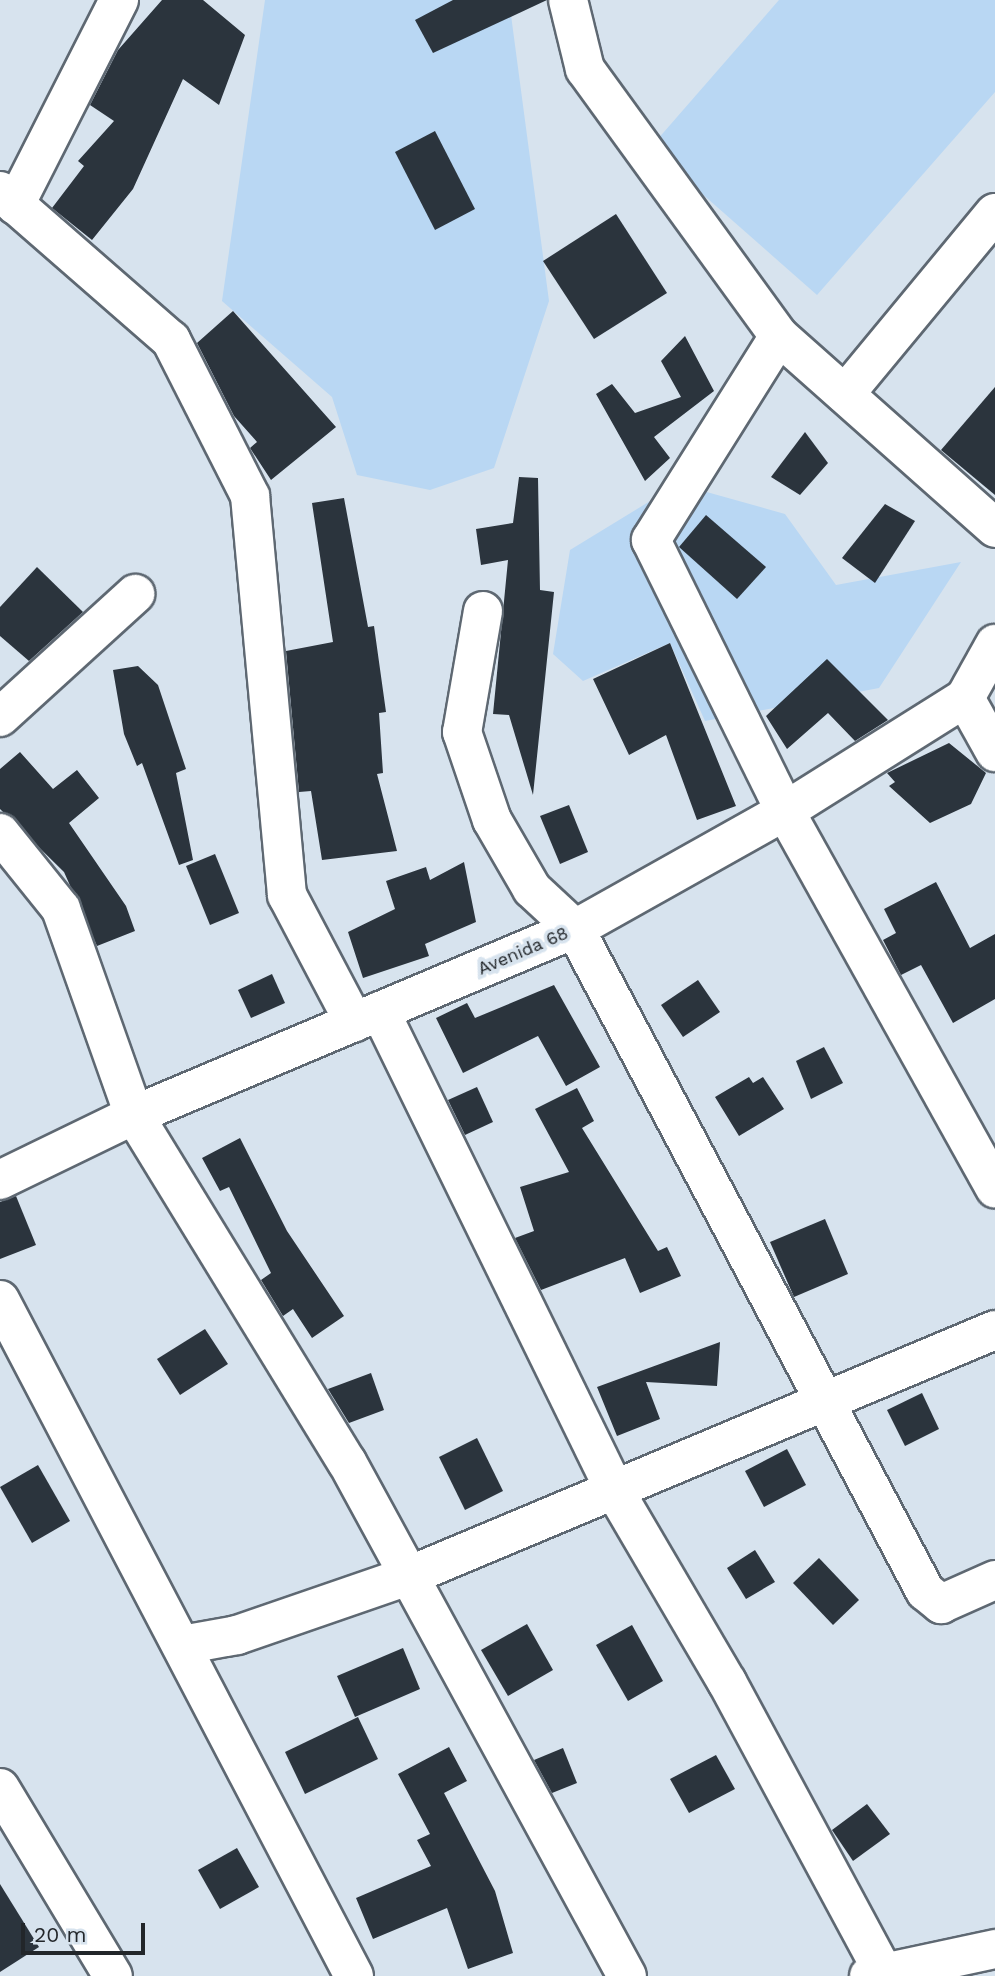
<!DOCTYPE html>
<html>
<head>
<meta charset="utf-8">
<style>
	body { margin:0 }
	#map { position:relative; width:995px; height:1976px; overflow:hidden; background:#d7e3ee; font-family:"Work Sans",sans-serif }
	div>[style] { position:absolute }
	.green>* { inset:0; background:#b9d7f3 }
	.building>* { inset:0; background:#2b343d }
	.roads { filter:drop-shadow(2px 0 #5e6872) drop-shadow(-2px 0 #5e6872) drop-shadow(0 2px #5e6872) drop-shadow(0 -2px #5e6872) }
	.minor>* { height:38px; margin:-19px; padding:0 19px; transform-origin:19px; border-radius:19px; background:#fff }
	span { translate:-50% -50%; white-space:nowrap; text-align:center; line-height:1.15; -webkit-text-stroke:7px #d7e3ee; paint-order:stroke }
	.street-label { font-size:18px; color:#22262a }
	.scale { position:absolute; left:21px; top:1923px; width:124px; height:32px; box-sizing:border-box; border:4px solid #22262a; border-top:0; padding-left:9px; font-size:21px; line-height:24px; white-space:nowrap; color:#22262a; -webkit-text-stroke:5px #d7e3ee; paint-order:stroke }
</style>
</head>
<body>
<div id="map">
	<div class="green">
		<div style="clip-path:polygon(265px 0,509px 0,549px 301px,494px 468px,430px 490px,357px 475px,332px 397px,222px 301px)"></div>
		<div style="clip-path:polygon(779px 0,995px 0,995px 92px,817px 295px,650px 148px)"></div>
		<div style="clip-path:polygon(678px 484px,785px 514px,836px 585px,961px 562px,879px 688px,705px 721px,670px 643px,583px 681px,553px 654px,570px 550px)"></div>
	</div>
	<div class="building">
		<div style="clip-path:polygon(162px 0,203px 0,245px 35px,219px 105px,183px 79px,133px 189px,92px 240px,52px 208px,84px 166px,78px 161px,114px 121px,90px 105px,118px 50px)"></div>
		<div style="clip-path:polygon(453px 0,547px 0,433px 53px,415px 20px)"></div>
		<div style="clip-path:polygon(435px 131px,475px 209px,435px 230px,395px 152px)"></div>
		<div style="clip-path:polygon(616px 214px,667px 293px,594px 339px,543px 261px)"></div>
		<div style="clip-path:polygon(233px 311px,336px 427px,271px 480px,250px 448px,257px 442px,234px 416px,197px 343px)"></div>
		<div style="clip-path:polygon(685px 336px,714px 391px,654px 437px,670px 458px,645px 481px,596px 394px,612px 384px,635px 413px,681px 397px,661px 361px)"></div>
		<div style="clip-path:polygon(995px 387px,995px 495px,941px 450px)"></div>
		<div style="clip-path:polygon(805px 432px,828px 463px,800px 495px,771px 477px)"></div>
		<div style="clip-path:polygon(519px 477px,538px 478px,540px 590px,554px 592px,533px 795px,509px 715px,493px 714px,508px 560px,481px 565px,476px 529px,513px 523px)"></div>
		<div style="clip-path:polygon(344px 498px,368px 627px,374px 626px,386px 712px,379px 713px,383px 773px,377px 774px,397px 851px,322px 860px,311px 791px,299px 792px,286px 651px,333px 642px,312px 503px)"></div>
		<div style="clip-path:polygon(885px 504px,915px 521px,875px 583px,842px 558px)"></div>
		<div style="clip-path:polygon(706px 515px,766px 567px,737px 599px,679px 547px)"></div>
		<div style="clip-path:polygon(37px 567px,83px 612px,29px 661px,0 636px,0 607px)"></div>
		<div style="clip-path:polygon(670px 643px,736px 806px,697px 820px,666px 735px,629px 755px,593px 679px)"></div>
		<div style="clip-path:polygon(827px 659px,888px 720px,855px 741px,828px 713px,787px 749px,766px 716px)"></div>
		<div style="clip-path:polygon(138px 666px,158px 685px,186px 769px,176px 773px,193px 860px,179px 865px,142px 763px,137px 766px,124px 734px,113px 670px)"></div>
		<div style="clip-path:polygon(949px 743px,986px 773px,971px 804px,930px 823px,889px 786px,895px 782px,887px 773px)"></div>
		<div style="clip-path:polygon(20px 752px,53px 789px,77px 770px,99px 798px,69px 823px,126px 906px,135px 931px,97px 946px,64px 872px,0 809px,0 769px)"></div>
		<div style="clip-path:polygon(569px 805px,588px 852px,560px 864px,540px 816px)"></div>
		<div style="clip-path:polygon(215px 854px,239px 913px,210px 925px,186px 866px)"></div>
		<div style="clip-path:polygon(464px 862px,476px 922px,425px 944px,429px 956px,363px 978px,348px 932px,395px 909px,386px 881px,426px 867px,430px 880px)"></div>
		<div style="clip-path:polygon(936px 882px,970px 948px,995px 934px,995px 999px,953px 1023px,921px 965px,901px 975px,883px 940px,896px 933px,884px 909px)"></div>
		<div style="clip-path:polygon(272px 974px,285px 1003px,251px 1018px,238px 990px)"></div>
		<div style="clip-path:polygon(698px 980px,720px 1012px,683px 1037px,661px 1005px)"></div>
		<div style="clip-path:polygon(554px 985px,600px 1067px,566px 1086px,538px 1036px,463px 1073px,436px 1018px,467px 1003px,475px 1018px)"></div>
		<div style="clip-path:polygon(824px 1047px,843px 1083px,811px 1099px,796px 1061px)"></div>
		<div style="clip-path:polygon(749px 1077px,753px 1083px,763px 1077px,784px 1109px,739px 1136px,715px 1097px)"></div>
		<div style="clip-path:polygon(477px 1087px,493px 1122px,465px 1135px,448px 1100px)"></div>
		<div style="clip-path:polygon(577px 1088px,594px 1121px,582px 1128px,658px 1251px,667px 1247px,681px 1276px,640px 1293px,625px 1258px,541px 1290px,515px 1238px,534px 1231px,520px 1187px,569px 1172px,535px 1109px)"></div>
		<div style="clip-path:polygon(240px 1138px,287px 1231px,344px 1316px,312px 1338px,293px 1309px,283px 1316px,261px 1280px,271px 1273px,229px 1187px,220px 1191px,202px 1158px)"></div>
		<div style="clip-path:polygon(16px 1196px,36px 1245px,0 1259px,0 1202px)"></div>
		<div style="clip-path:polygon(825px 1219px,848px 1274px,794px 1297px,770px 1242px)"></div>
		<div style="clip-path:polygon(205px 1329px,228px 1364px,180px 1395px,157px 1359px)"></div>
		<div style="clip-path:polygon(720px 1342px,717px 1386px,646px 1382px,660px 1419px,617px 1436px,597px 1387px)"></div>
		<div style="clip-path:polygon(371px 1373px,384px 1410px,349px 1423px,328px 1389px)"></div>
		<div style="clip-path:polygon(922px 1393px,939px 1429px,905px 1446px,887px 1410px)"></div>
		<div style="clip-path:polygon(477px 1438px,503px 1491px,465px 1510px,439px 1457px)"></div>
		<div style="clip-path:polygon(787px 1449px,806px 1485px,764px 1507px,745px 1471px)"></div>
		<div style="clip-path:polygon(38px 1465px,70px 1521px,32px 1543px,0 1487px)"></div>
		<div style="clip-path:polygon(755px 1550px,775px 1582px,746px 1599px,727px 1568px)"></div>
		<div style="clip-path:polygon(819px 1558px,859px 1600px,833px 1625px,793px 1583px)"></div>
		<div style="clip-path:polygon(527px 1624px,553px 1670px,508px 1696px,481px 1650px)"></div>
		<div style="clip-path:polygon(632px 1625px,663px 1681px,628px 1701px,596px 1645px)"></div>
		<div style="clip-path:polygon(403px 1648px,420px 1689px,355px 1717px,337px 1676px)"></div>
		<div style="clip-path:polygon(358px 1717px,378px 1759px,305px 1794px,285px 1752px)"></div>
		<div style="clip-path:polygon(449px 1747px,467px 1781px,444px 1793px,495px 1891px,513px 1953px,468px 1969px,447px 1908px,373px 1939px,356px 1898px,431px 1866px,417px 1840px,430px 1834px,398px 1774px)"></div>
		<div style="clip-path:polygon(563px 1748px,577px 1783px,552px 1793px,534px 1760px)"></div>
		<div style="clip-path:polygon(716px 1755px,735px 1789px,689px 1813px,670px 1779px)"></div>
		<div style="clip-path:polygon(867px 1804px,890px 1834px,853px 1861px,832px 1830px)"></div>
		<div style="clip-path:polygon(237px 1848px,259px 1887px,220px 1909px,198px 1870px)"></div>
		<div style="clip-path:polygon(0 1884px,39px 1947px,0 1972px)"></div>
	</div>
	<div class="roads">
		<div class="minor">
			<div style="left:568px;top:0;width:71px;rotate:76.2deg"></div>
			<div style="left:585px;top:69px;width:330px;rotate:54deg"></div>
			<div style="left:779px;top:336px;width:289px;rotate:41.6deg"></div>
			<div style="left:0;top:191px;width:227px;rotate:41.1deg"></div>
			<div style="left:171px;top:340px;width:175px;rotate:63.1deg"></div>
			<div style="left:250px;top:496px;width:401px;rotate:84.7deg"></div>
			<div style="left:287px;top:895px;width:144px;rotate:62.2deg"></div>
			<div style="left:15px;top:205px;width:230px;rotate:-63.1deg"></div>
			<div style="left:779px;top:336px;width:241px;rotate:122.1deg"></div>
			<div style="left:651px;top:540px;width:302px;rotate:63.7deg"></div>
			<div style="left:785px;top:811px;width:432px;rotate:60.9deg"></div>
			<div style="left:845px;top:394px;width:235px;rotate:-50.4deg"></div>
			<div style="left:483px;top:611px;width:123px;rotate:99.8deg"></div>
			<div style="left:462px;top:732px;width:93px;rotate:71.2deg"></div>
			<div style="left:492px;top:820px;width:80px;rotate:59.9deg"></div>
			<div style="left:532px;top:889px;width:59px;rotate:42.9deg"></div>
			<div style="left:575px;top:929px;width:749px;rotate:62.13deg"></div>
			<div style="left:925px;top:1591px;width:21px;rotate:39deg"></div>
			<div style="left:941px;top:1604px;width:59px;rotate:-24deg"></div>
			<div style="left:965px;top:698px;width:62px;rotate:60.9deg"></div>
			<div style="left:0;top:717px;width:183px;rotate:-42.3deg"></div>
			<div style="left:0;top:833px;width:97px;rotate:51.2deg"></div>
			<div style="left:61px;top:909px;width:219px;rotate:70.5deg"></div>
			<div style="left:134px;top:1115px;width:407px;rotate:58.5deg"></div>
			<div style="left:347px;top:1462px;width:585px;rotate:61.42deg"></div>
			<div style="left:380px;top:1011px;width:537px;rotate:63.91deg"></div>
			<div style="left:616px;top:1493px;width:219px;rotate:59.6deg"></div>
			<div style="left:727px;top:1682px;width:334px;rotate:61.7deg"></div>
			<div style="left:0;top:1180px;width:149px;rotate:-25.9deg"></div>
			<div style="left:134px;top:1115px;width:479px;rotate:-22.9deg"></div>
			<div style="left:575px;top:929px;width:241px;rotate:-29.3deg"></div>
			<div style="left:785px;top:811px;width:213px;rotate:-32.1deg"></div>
			<div style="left:965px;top:698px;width:62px;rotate:-60.9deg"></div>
			<div style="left:0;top:1300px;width:763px;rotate:62.36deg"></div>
			<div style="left:182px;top:1645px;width:56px;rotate:-10.3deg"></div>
			<div style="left:237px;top:1635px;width:184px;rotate:-19deg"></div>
			<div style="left:411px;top:1575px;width:633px;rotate:-22.76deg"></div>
			<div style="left:0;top:1788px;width:219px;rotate:59deg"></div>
			<div style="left:869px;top:1976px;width:129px;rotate:-12.1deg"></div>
		</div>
	</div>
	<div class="street-label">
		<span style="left:523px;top:951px;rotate:-23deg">Avenida 68</span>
	</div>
	<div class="scale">20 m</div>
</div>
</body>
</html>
